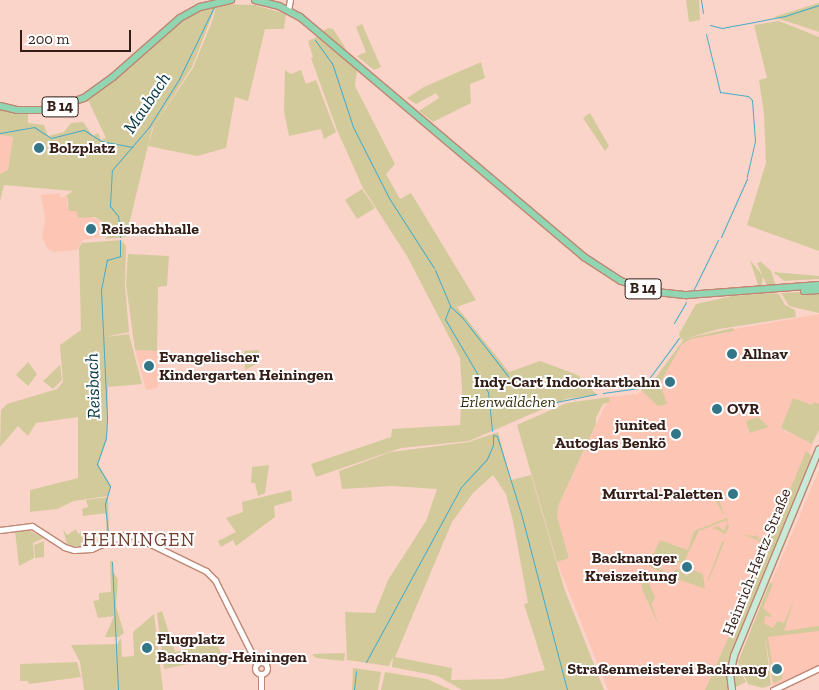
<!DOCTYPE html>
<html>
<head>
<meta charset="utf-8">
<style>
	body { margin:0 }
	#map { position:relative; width:819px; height:690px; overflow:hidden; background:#fad4c8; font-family:"Zilla Slab",serif }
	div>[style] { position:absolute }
	.built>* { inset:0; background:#fdc5b3 }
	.green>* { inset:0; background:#d3ca9c }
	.stream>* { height:1px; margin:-0.5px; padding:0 0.5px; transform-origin:0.5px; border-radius:0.5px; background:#47acc7 }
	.roads { filter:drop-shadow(1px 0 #bf8673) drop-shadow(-1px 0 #bf8673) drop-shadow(0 1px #bf8673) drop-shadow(0 -1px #bf8673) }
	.tertiary>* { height:5px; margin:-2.5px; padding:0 2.5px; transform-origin:2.5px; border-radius:2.5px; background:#fff }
	.tertiary>.ring { margin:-2.5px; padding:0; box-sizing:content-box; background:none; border:5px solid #fff; border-radius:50% }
	.secondary>* { height:5.5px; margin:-2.75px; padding:0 2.75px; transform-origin:2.75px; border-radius:2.75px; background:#c8ebd9 }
	.primary>* { height:6px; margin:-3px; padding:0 3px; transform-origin:3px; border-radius:3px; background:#90d6b3 }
	.dots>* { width:14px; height:14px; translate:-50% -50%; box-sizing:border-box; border:2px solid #fefefe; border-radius:50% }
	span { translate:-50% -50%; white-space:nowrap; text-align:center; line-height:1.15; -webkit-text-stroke:4px #fefefe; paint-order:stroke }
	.shield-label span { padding:1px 4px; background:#fefefe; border:1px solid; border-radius:4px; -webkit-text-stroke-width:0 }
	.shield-label { font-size:15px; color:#331d16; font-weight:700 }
	.poi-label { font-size:16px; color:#331d16; font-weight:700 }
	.left { translate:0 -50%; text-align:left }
	.right { translate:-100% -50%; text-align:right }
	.park-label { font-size:16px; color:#37310e; font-style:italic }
	.street-label { font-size:16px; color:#331d16 }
	.water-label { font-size:18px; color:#043540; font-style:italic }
	.quarter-label { font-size:19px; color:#734030; letter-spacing:1px }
	.scale { position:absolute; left:20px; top:30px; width:111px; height:22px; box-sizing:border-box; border:2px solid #331d16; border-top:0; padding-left:6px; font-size:15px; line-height:18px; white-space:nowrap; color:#331d16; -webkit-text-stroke:4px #fefefe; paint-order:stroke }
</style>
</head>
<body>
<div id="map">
	<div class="built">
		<div style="clip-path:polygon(0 135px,13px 137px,8px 170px,0 174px)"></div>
		<div style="clip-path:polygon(60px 193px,60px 198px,67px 195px,67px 205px,106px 224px,108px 236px,83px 240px,77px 250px,54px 252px,48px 249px,42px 238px,45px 218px,41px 195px)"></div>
		<div style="clip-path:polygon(819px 314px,819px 411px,783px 430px,813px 444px,745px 611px,718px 690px,608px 690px,557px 562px,569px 557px,557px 516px,559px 504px,609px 397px,637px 394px,653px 382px,681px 344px,696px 336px)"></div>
		<div style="clip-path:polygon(135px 350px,157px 351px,160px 381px,157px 388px,146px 390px)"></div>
		<div style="clip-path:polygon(819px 470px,819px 666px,773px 686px,765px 636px,751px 630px)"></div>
	</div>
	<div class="green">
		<div style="clip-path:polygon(686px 0,699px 0,700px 20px,689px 22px)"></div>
		<div style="clip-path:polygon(819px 3px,819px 32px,774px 17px,815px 4px)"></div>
		<div style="clip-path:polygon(221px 4px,255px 5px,286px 14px,284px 29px,265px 29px,248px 101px,235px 97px,226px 148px,197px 156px,148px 146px,154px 126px,193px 68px,213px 19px,216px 6px,192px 67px,152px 129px,126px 237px,105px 239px,108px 236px,106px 224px,95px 217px,78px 218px,77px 211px,69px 211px,67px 195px,73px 191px,4px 185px,0 201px,0 174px,8px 170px,13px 137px,0 135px,0 109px,28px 114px,28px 123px,44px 125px,48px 136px,64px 132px,71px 123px,83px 122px,93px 136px,98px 133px,101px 140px,106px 138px,88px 100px,182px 20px,198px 11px)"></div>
		<div style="clip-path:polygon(779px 21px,819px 37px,819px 251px,747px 225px,766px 163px,764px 114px,759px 80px,767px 78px,754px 25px)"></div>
		<div style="clip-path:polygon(362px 24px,381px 67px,374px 70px,357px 56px,366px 52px,356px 27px)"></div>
		<div style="clip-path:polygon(328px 28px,333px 29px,348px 52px,323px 31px)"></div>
		<div style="clip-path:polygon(317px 37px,357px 70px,355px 86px,395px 164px,386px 174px,400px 199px,411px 193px,476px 300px,457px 307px,509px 372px,540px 361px,578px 375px,597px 395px,566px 399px,469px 441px,401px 448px,316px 477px,311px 464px,391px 437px,392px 429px,460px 425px,462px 391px,460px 358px,407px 256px,363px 188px,337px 130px,311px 58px,313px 57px,308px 41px)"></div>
		<div style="clip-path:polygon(481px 62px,485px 78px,470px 84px,471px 103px,433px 122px,419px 111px,439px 98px,436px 93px,416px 104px,407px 98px,424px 87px)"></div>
		<div style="clip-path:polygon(285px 70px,291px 74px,301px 70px,306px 84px,316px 80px,336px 132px,324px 139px,321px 129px,289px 136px,284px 111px)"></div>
		<div style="clip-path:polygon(590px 113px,609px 146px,605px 151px,583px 118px)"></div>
		<div style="clip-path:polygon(362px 189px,375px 208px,357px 219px,345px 200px)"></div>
		<div style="clip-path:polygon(121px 240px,126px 246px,125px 286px,129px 332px,105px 337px,129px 334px,142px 384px,108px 387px,107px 439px,98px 464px,111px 486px,108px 496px,74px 501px,57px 509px,30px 512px,30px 490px,78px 478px,78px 417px,36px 423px,28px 436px,18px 426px,0 447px,1px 410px,7px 404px,57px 389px,63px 382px,60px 345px,81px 330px,79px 248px,82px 243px)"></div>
		<div style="clip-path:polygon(128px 254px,169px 256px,167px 286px,158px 287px,157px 351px,135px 350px,126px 284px)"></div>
		<div style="clip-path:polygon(750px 260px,763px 276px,761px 288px,758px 285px)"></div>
		<div style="clip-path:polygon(761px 262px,771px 271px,776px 286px,767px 286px,757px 263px)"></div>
		<div style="clip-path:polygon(773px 272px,819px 276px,819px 279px,784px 281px)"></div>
		<div style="clip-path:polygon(819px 291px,819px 313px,789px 306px,781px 293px)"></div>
		<div style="clip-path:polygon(771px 293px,779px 294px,785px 305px,795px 310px,796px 317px,719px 329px,681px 340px,679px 334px,696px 304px,732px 296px)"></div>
		<div style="clip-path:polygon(733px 328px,734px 331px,691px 339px,682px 344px,660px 383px,667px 404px,658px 406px,641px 390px,657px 376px,684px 339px)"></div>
		<div style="clip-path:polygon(259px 350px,255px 365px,245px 370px,244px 351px)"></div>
		<div style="clip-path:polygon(28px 362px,37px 374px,28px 386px,16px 375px)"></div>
		<div style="clip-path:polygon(60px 365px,62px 380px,53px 389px,43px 381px)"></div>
		<div style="clip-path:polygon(609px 397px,610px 402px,603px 404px,596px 418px,596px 424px,559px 504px,557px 516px,569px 558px,557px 562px,517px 425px,567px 403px)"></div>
		<div style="clip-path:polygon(793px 398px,812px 405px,814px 402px,819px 404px,819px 430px,812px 444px,781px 428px)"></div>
		<div style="clip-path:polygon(758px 417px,769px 427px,750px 433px,746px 421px)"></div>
		<div style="clip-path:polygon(evenodd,498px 432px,511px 480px,531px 475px,564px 588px,604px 690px,462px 690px,438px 676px,392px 667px,393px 657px,389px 666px,347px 660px,345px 612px,375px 613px,388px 580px,426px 521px,437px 489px,392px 486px,342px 489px,339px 471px,391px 452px,469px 442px,498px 432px,493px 475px,506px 494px,513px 521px,528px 603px,524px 604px,545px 670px,503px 679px,451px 680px,452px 668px,395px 657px,452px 522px,473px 493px,493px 475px)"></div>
		<div style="clip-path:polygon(806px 451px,811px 455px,810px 461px,729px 662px,728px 690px,705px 690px,741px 609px,764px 546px,768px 545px,740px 533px,750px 536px,751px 534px,751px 537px,756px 535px,759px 540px,761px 538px,764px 542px,765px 539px,767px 543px,769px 540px)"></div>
		<div style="clip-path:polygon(819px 461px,740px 652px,737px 665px,746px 682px,736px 687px,732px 670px,733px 661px)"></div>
		<div style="clip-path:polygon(269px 465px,265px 493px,258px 496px,255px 483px,251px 483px,252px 467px)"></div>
		<div style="clip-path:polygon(291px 490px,292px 501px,274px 506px,275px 517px,236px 546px,233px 540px,221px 547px,218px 541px,236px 532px,226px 518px,243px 512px,242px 502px)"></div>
		<div style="clip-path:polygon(713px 493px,718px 496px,724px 516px,714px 497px,706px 497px)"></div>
		<div style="clip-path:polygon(108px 497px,109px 534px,106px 534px,107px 513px,83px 516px,82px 509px,88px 507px,86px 500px)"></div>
		<div style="clip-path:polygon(727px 518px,729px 528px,725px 534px,714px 528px,712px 530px,713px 528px,718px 526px,724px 531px,728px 522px,724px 521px,699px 531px,683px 564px,678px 562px,676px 567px,653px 555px,660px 540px,688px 550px,694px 531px)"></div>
		<div style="clip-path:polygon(63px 529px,67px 535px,76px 529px,78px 534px,83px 531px,86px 547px,67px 545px)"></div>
		<div style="clip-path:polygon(15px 531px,30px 531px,44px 538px,33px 543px,34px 558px,19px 566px)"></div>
		<div style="clip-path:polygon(725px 540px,708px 582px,707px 582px,722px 542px)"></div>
		<div style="clip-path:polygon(44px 541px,44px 557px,35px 558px,34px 545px)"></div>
		<div style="clip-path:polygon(652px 559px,658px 562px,656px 567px,673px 575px,676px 568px,687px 576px,690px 569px,703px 574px,705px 589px,664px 574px,649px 566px)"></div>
		<div style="clip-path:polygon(110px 561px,113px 561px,113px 572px,118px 579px,116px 606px,124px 633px,119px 637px,105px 637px,114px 616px,98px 618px,93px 601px,99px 600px,99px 593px,111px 592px)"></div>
		<div style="clip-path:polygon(646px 573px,662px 580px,648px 582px,655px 597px,652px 604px,644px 585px)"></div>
		<div style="clip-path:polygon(641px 579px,643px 579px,659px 626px,642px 589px)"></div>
		<div style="clip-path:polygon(770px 582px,773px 584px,763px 608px,773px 617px,765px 616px,764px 623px,772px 628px,778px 621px,784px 623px,794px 599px,784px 631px,819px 626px,819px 631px,768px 637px,772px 663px,782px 663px,774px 665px,776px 673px,783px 671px,782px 679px,773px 684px,765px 635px,771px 685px,763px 688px,748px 684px,738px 662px)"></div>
		<div style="clip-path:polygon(162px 611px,175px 652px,216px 642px,223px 657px,164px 669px,157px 613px)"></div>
		<div style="clip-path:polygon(154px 614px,163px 690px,84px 690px,80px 662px,71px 645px,117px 644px,121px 638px,122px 657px,134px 656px,133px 632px)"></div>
		<div style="clip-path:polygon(345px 653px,344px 661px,316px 658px,312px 654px)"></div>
		<div style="clip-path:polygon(77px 662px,81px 677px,29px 684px,28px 681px,20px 681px,20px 664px)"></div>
		<div style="clip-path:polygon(353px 668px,381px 672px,378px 690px,352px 690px)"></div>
		<div style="clip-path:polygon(385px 672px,427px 679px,451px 690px,381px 690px)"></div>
	</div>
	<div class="stream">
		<div style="left:701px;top:0;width:13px;rotate:81deg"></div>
		<div style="left:710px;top:25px;width:12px;rotate:14deg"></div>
		<div style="left:722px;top:28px;width:16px;rotate:-11deg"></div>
		<div style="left:738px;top:25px;width:48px;rotate:-10.8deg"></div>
		<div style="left:785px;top:16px;width:36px;rotate:-18deg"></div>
		<div style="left:706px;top:34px;width:60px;rotate:76.4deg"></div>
		<div style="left:720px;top:92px;width:28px;rotate:8deg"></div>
		<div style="left:748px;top:96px;width:6px;rotate:45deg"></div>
		<div style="left:752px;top:100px;width:41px;rotate:85.8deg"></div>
		<div style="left:755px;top:141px;width:37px;rotate:103deg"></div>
		<div style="left:315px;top:40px;width:29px;rotate:54deg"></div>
		<div style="left:332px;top:63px;width:67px;rotate:71.8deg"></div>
		<div style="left:353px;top:127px;width:80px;rotate:63.1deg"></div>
		<div style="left:389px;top:198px;width:83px;rotate:57.3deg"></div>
		<div style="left:0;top:133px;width:35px;rotate:-10deg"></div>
		<div style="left:34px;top:127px;width:20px;rotate:33deg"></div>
		<div style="left:51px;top:138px;width:34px;rotate:-14deg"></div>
		<div style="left:84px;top:130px;width:20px;rotate:33deg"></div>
		<div style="left:101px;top:141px;width:32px;rotate:11deg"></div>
		<div style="left:120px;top:237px;width:21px;rotate:-95deg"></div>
		<div style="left:118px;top:216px;width:13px;rotate:-129deg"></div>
		<div style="left:110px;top:206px;width:36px;rotate:-87deg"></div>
		<div style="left:112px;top:170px;width:57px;rotate:-49.3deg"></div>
		<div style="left:149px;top:127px;width:57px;rotate:-58deg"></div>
		<div style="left:179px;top:79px;width:80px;rotate:-64.1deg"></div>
		<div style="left:721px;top:237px;width:64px;rotate:-65.9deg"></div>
		<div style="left:435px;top:270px;width:39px;rotate:67deg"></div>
		<div style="left:450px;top:306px;width:14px;rotate:111deg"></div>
		<div style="left:445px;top:319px;width:85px;rotate:59.5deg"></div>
		<div style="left:488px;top:392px;width:39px;rotate:84deg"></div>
		<div style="left:693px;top:291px;width:57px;rotate:-63.9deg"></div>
		<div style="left:450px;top:306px;width:16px;rotate:43deg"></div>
		<div style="left:462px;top:317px;width:75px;rotate:52.1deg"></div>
		<div style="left:674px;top:323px;width:24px;rotate:-60deg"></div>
		<div style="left:603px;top:393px;width:34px;rotate:-8deg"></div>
		<div style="left:637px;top:388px;width:14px;rotate:-36deg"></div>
		<div style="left:648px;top:380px;width:52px;rotate:-53.6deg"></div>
		<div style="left:556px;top:402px;width:41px;rotate:-11.3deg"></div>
		<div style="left:493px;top:435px;width:4px;rotate:14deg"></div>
		<div style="left:497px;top:436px;width:85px;rotate:72.8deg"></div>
		<div style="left:522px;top:517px;width:179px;rotate:75.4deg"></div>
		<div style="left:108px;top:534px;width:30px;rotate:-96deg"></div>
		<div style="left:105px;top:504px;width:19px;rotate:-74deg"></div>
		<div style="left:110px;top:486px;width:26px;rotate:-121deg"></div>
		<div style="left:97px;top:464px;width:28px;rotate:-71deg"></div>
		<div style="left:106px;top:438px;width:21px;rotate:-87deg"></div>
		<div style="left:107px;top:417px;width:127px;rotate:-92.7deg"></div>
		<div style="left:101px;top:290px;width:31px;rotate:-79deg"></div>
		<div style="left:107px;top:260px;width:14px;rotate:-17deg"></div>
		<div style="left:120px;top:256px;width:16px;rotate:-90deg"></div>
		<div style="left:112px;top:562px;width:128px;rotate:87.3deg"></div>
		<div style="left:366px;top:662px;width:199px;rotate:-61.5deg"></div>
		<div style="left:461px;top:487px;width:38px;rotate:-47deg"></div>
		<div style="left:487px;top:459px;width:15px;rotate:-67deg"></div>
		<div style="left:493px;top:445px;width:9px;rotate:-90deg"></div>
		<div style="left:354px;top:690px;width:19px;rotate:-84deg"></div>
	</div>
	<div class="roads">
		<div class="tertiary">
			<div style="left:288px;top:10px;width:10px;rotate:-79deg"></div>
			<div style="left:0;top:530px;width:32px;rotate:-7deg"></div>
			<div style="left:32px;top:526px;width:38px;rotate:33deg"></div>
			<div style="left:64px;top:547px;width:10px;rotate:17deg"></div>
			<div style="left:74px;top:550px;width:17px;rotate:-3deg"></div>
			<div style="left:91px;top:549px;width:36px;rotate:-23deg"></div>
			<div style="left:124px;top:535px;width:10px;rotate:6deg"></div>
			<div style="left:134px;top:536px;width:80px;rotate:25.9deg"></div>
			<div style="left:206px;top:571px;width:13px;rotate:45deg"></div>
			<div style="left:215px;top:580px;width:94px;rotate:63.4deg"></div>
			<div class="ring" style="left:255px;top:662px;width:7px;height:7px"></div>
			<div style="left:261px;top:674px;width:16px;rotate:90deg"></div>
			<div style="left:773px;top:690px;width:51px;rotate:-25.6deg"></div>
		</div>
		<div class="secondary">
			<div style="left:732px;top:690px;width:16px;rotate:-97deg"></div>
			<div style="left:730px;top:674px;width:18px;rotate:-77deg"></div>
			<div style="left:734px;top:656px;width:223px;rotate:-67.6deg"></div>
		</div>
		<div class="primary">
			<div style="left:255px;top:0;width:25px;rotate:14deg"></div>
			<div style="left:279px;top:6px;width:24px;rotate:28deg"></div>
			<div style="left:300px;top:17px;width:372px;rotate:40.2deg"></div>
			<div style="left:584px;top:257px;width:44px;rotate:33deg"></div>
			<div style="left:621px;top:281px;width:37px;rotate:17deg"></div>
			<div style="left:656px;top:292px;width:31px;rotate:6deg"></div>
			<div style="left:687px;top:295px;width:132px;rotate:-4.3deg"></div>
			<div style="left:0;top:106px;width:17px;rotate:13deg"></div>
			<div style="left:17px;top:110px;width:32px"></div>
			<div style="left:49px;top:110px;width:37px;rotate:-19deg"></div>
			<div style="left:84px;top:98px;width:36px;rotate:-36deg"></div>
			<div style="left:113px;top:77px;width:89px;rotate:-41.4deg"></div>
			<div style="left:180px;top:18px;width:23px;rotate:-29deg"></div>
			<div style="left:200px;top:7px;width:32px;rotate:-13deg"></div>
			<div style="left:804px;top:291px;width:15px;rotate:-4deg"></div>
		</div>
	</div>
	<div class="dots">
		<div style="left:39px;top:148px;background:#337687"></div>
		<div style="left:91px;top:229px;background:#337687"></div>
		<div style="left:732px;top:354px;background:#337687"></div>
		<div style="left:149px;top:366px;background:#337687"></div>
		<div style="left:670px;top:382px;background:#337687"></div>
		<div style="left:717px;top:409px;background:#337687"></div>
		<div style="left:676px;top:434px;background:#337687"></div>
		<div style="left:733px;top:494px;background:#337687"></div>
		<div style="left:687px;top:567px;background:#337687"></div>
		<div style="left:147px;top:648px;background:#337687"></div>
		<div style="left:777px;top:669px;background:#337687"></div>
	</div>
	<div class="shield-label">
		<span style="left:60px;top:107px">B 14</span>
		<span style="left:643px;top:289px">B 14</span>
	</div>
	<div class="poi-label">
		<span class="left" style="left:49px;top:148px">Bolzplatz</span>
		<span class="left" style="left:101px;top:229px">Reisbachhalle</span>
		<span class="left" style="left:742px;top:354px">Allnav</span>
		<span class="left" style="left:159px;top:366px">Evangelischer<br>Kindergarten Heiningen</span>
		<span class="right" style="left:660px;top:382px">Indy-Cart Indoorkartbahn</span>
		<span class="left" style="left:727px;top:409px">OVR</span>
		<span class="right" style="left:666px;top:434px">junited<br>Autoglas Benkö</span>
		<span class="right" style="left:723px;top:494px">Murrtal-Paletten</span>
		<span class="right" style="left:677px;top:567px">Backnanger<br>Kreiszeitung</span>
		<span class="left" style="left:157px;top:648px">Flugplatz<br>Backnang-Heiningen</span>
		<span class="right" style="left:767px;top:669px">Straßenmeisterei Backnang</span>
	</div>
	<div class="park-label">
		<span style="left:508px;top:402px">Erlenwäldchen</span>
	</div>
	<div class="street-label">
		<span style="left:757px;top:562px;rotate:-68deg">Heinrich-Hertz-Straße</span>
	</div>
	<div class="water-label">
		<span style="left:147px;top:103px;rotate:-56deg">Maubach</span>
		<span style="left:93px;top:386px;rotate:-92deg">Reisbach</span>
	</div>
	<div class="quarter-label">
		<span style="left:139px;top:540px">HEININGEN</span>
	</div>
	<div class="scale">200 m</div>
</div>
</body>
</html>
